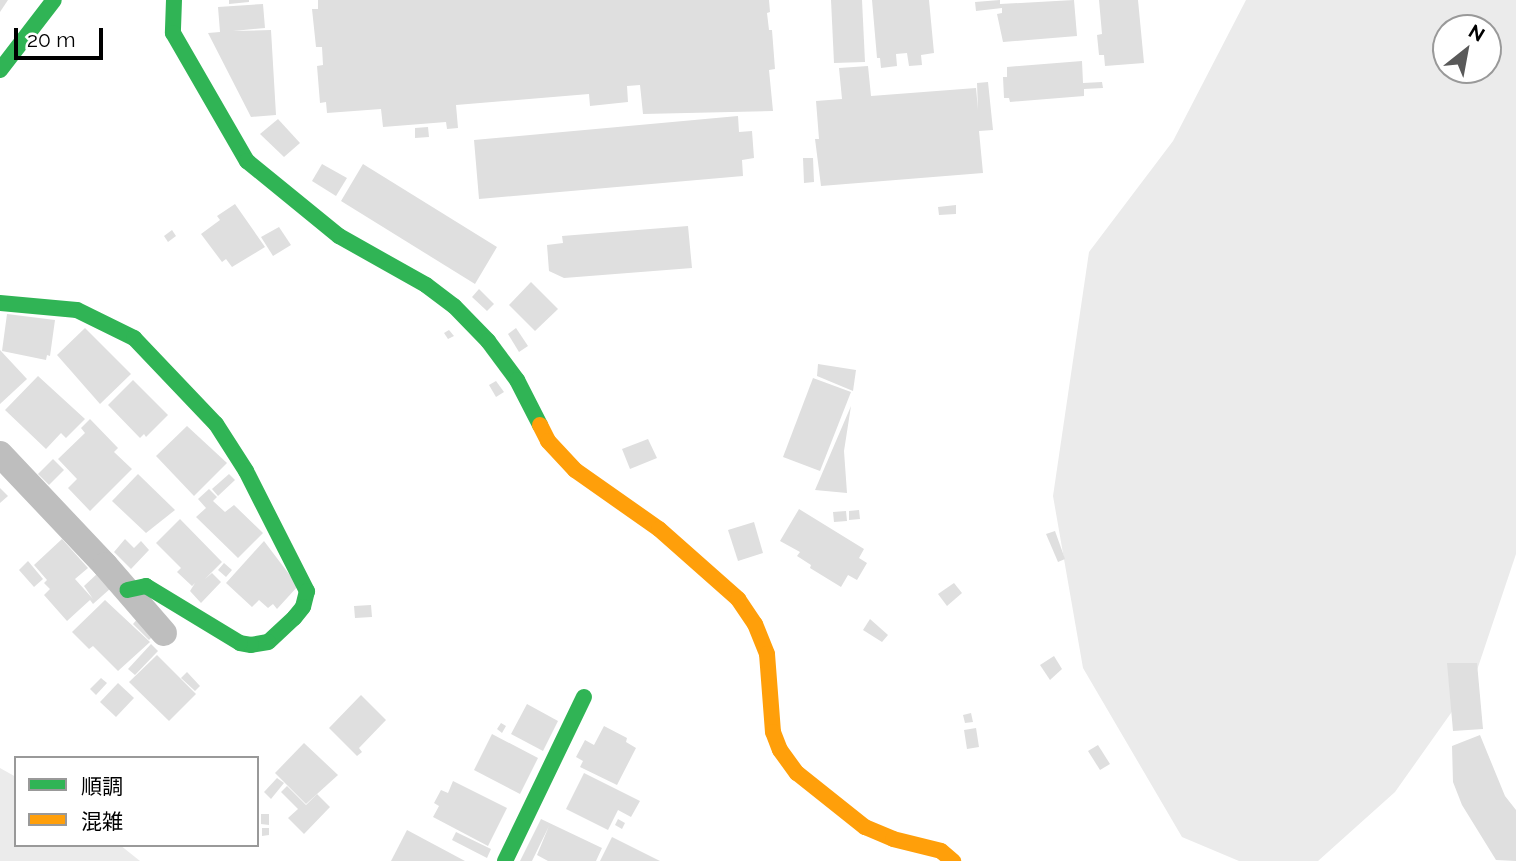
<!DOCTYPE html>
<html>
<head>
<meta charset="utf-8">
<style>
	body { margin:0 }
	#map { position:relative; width:1516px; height:861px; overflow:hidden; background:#fff; font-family:Raleway,"Noto Sans JP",sans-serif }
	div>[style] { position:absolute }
	.green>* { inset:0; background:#ebebeb }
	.building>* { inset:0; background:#dfdfdf }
	.street>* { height:26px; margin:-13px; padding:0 13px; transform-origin:13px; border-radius:13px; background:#bebebe }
	.fast>* { height:16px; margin:-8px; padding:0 8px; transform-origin:8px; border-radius:8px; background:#30b455 }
	.slow>* { height:16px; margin:-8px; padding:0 8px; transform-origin:8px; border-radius:8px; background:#ff9f0a }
	span { translate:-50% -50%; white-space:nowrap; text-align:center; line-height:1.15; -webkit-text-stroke:6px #fff; paint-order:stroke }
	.legend { position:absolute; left:14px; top:756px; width:245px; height:91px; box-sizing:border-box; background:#fff; border:2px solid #999; margin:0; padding:9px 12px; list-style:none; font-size:21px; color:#000 }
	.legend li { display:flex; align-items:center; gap:14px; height:35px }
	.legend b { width:35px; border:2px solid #999 }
	.north { position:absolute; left:1432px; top:14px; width:70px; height:70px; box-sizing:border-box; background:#fff; border:2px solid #999; border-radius:50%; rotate:31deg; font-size:19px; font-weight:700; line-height:28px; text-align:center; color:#000 }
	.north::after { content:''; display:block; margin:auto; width:24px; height:32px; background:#595959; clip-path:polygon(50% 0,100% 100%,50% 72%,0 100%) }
	.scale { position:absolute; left:14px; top:28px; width:89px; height:32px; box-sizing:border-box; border:4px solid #000; border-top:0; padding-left:9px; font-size:21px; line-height:24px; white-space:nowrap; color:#000; -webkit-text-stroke:5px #fff; paint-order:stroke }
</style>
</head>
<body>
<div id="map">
	<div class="green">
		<div style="clip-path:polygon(evenodd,1246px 0,1516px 0,1516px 554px,1473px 682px,1395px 792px,1318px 861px,1239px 861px,1182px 837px,1083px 668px,1053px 496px,1089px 252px,1173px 141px,1246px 0,1446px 28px,1488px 28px,1488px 70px,1446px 70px,1446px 28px)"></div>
		<div style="clip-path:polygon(0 768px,16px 777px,16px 845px,120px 845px,140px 861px,0 861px)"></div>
	</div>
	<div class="building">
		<div style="clip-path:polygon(0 0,8px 0,0 12px)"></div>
		<div style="clip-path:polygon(229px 0,249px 0,249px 2px,229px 4px)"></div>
		<div style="clip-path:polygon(318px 0,769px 0,770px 12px,767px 13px,769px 30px,772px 30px,775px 69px,769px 70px,773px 111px,643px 114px,640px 85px,627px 86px,628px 102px,590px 106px,589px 94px,456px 105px,458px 128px,447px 129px,446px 122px,383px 127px,381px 109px,327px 113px,326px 102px,320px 103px,317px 66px,323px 65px,322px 47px,316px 47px,312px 9px,318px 9px)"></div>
		<div style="clip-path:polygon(831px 0,862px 0,865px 62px,834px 63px)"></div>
		<div style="clip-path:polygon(872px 0,929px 0,934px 53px,921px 55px,922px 65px,909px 66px,907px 53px,896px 54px,897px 66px,881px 68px,880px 58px,877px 58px)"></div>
		<div style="clip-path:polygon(1000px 0,1000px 4px,1074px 0,1077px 36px,1003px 42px,997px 14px,1002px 13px,1002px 8px,976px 11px,975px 2px)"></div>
		<div style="clip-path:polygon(1099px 0,1138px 0,1144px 63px,1105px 66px,1104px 55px,1099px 55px,1097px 35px,1102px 34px)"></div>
		<div style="clip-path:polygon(263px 4px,265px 28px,233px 31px,271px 30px,276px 115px,251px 117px,208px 33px,220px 32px,218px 7px)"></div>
		<div style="clip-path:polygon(1082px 61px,1083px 83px,1102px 82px,1103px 88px,1084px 89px,1084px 96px,1010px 102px,1009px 98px,1004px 98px,1003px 77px,1007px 77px,1007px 67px)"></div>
		<div style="clip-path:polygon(868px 66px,871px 96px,976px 88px,978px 110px,977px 83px,988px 82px,993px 130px,979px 131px,983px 173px,821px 186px,815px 139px,819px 139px,816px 101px,842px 99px,839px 68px)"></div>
		<div style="clip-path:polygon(738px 116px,739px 132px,752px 131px,754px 158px,742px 160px,743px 176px,479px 199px,474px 140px)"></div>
		<div style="clip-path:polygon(278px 119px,300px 143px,284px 157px,260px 134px)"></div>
		<div style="clip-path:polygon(428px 127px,429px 137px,415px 138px,415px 128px)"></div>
		<div style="clip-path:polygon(803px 158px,813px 158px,814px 182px,804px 183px)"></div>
		<div style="clip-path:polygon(322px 164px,347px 178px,336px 196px,312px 181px)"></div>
		<div style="clip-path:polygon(363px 164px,497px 247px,475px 284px,341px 201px)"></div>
		<div style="clip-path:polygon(235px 204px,265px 247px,232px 267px,226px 259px,222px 262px,201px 234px,220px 220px,217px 216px)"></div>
		<div style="clip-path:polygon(956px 205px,956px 214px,939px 215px,938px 207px)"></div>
		<div style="clip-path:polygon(688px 226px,692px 268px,564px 278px,549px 271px,547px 245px,563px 243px,562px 236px)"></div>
		<div style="clip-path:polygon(279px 227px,291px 245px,273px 256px,261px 237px)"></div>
		<div style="clip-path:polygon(172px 230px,176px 236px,168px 242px,164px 236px)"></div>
		<div style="clip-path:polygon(531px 282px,558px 309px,535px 331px,509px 305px)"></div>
		<div style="clip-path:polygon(479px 289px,494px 304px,487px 311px,472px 297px)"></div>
		<div style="clip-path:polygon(7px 314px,55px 320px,50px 356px,47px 355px,46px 360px,2px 351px)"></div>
		<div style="clip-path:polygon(85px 328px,131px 374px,100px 404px,57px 355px)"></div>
		<div style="clip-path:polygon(516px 328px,528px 346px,519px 352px,508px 334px)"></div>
		<div style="clip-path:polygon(449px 330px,454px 336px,448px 339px,444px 333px)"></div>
		<div style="clip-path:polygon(0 350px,27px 379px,0 404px)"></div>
		<div style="clip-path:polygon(818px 364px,856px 370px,853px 391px,817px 376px)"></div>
		<div style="clip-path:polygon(38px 376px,85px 419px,66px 438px,61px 433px,46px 449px,5px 410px)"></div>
		<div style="clip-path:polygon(813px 378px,851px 392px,820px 471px,783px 457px)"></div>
		<div style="clip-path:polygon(133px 380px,168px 415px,146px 437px,144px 434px,140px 438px,108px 405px)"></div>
		<div style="clip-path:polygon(496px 381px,504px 392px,496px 397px,489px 385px)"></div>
		<div style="clip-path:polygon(851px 406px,844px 451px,847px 493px,815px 490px)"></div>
		<div style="clip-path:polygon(90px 419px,118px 448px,114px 452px,132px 469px,90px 511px,68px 488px,77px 479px,58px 459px,85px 433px,81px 428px)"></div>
		<div style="clip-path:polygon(187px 426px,227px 463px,194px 496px,156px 456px)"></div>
		<div style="clip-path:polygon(648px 439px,657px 458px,630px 469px,622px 449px)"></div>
		<div style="clip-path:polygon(53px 459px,64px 470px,49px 485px,38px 474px)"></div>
		<div style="clip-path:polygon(138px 474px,175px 510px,146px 533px,112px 501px)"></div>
		<div style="clip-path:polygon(229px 474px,235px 480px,218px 496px,212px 489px)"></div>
		<div style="clip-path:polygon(0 488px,8px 496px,0 503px)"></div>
		<div style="clip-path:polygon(209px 489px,217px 497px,213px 501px,225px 512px,234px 505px,263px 533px,238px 558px,196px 517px,206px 508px,198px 499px)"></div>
		<div style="clip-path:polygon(799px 509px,864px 549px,859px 558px,867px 563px,857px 580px,848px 575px,841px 587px,810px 568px,811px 565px,797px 556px,800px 552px,780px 541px)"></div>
		<div style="clip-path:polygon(859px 510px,860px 519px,849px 520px,849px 511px)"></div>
		<div style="clip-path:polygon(846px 511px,847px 521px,834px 522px,833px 512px)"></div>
		<div style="clip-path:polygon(180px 519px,222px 562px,205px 579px,212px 573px,221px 582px,201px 603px,190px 591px,195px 583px,192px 586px,177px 572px,181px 568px,156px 543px)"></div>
		<div style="clip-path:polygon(754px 522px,763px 553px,738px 561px,728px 530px)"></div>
		<div style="clip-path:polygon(1055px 531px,1065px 559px,1058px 562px,1046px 534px)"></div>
		<div style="clip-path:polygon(62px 539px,88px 568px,75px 579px,93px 599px,84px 586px,98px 573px,111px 588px,93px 604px,90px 600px,67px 621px,44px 595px,50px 589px,44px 583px,47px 580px,34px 565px)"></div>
		<div style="clip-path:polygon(125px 539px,134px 548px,141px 541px,149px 550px,131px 569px,114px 552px)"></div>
		<div style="clip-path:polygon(264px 541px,298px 586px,277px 609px,273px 604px,268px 608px,259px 600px,252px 607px,226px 583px)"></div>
		<div style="clip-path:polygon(28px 561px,43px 579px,34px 587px,19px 570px)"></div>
		<div style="clip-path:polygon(224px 563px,232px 570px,226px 577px,218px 570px)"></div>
		<div style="clip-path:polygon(954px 583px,962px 593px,947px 606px,938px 594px)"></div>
		<div style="clip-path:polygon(105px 600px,150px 642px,118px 671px,93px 646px,89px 649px,72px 632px)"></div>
		<div style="clip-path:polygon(371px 605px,372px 617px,355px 618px,354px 606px)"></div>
		<div style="clip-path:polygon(139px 617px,156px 633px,149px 640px,133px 624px)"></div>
		<div style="clip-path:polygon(870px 619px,888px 635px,882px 642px,863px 630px)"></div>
		<div style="clip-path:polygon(151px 644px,158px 651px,135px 675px,128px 669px)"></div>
		<div style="clip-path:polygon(157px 655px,196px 694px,169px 721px,129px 682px)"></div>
		<div style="clip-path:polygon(1054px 656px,1062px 669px,1050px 680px,1040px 665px)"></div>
		<div style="clip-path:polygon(1447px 663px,1477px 663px,1483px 729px,1453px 731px)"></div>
		<div style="clip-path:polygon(187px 672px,200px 686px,195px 691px,181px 678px)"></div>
		<div style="clip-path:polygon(101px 678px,107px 683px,96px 695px,90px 689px)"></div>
		<div style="clip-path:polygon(118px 683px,134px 698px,116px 717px,100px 702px)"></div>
		<div style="clip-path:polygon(361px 695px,386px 720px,359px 748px,362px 752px,357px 756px,329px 728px)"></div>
		<div style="clip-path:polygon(527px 704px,558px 721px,543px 751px,511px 734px)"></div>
		<div style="clip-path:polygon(971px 713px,973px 722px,965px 723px,963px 715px)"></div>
		<div style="clip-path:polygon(501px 723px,506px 726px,502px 733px,497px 729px)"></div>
		<div style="clip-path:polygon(604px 726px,627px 738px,626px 742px,636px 748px,617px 785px,580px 767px,583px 761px,576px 757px,585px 740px,594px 745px)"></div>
		<div style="clip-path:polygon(976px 728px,979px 747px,967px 749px,964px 730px)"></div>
		<div style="clip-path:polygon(492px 734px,538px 758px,520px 794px,474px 770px)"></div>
		<div style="clip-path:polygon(1480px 735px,1505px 796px,1516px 810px,1516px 861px,1496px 860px,1462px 805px,1453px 782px,1452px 746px)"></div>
		<div style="clip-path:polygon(304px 743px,338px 775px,306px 804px,275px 773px)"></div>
		<div style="clip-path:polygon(1098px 745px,1110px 764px,1100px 770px,1088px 751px)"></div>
		<div style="clip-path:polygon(584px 773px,640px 801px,631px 817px,618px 810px,608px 830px,566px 809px)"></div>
		<div style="clip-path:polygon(277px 778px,284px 783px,271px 799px,264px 792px)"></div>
		<div style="clip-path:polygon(453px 781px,507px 808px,488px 846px,433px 817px,439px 806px,434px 803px,441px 790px,448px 793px)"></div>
		<div style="clip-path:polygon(287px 786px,306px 805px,317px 794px,330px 807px,304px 834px,288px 818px,298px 809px,281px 792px)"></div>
		<div style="clip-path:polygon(261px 814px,269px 814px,269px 825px,261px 824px)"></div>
		<div style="clip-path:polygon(541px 819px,602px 848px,596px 861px,548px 861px,537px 855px,549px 826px,532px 861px,520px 861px)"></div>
		<div style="clip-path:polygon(618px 819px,625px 823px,622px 829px,615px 825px)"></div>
		<div style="clip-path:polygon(262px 828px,269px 828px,269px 835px,262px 836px)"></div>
		<div style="clip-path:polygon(407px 830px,465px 861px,391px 861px)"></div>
		<div style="clip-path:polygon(456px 832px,491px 849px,487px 858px,452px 840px)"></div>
		<div style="clip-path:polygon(612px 837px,660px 861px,600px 861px)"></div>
	</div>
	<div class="street">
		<div style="left:0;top:454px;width:153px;rotate:46.6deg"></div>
		<div style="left:105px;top:565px;width:90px;rotate:49.1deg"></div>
	</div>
	<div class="fast">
		<div style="left:174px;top:0;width:33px;rotate:92deg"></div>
		<div style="left:173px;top:33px;width:148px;rotate:60deg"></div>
		<div style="left:247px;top:161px;width:119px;rotate:39.2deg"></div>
		<div style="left:339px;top:236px;width:100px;rotate:29.4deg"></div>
		<div style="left:426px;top:285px;width:35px;rotate:37deg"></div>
		<div style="left:454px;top:306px;width:49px;rotate:45.8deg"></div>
		<div style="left:488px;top:341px;width:49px;rotate:53.4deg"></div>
		<div style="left:517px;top:380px;width:51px;rotate:62.9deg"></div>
		<div style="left:0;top:70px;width:88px;rotate:-52.4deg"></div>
		<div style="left:0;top:303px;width:77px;rotate:5.2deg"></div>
		<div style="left:77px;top:310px;width:64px;rotate:26.2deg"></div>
		<div style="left:134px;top:338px;width:119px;rotate:46.4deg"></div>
		<div style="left:216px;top:424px;width:56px;rotate:57.4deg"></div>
		<div style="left:246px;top:471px;width:135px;rotate:63.1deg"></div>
		<div style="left:307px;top:591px;width:16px;rotate:104deg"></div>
		<div style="left:303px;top:607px;width:14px;rotate:129deg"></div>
		<div style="left:294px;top:618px;width:35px;rotate:137deg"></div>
		<div style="left:268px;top:642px;width:17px;rotate:170deg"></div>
		<div style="left:251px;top:645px;width:11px;rotate:-170deg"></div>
		<div style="left:240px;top:643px;width:110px;rotate:-148.8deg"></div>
		<div style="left:146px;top:586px;width:19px;rotate:168deg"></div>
		<div style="left:505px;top:861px;width:182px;rotate:-64.3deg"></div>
	</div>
	<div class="slow">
		<div style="left:540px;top:425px;width:18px;rotate:63deg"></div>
		<div style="left:548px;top:441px;width:40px;rotate:47deg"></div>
		<div style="left:575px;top:470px;width:103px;rotate:35.1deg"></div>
		<div style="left:659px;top:529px;width:106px;rotate:41.5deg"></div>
		<div style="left:738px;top:599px;width:30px;rotate:56deg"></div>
		<div style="left:755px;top:624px;width:32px;rotate:68deg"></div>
		<div style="left:767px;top:654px;width:78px;rotate:85.6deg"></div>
		<div style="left:773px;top:732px;width:19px;rotate:69deg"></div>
		<div style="left:780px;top:750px;width:29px;rotate:54deg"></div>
		<div style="left:797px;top:773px;width:87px;rotate:38.5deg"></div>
		<div style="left:865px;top:827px;width:30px;rotate:23deg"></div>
		<div style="left:893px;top:839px;width:49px;rotate:14deg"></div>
		<div style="left:941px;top:851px;width:16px;rotate:40deg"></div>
	</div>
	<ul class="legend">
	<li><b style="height:9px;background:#30b455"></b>順調</li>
	<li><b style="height:9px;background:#ff9f0a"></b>混雑</li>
	</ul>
	<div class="north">N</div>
	<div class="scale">20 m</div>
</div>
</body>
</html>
